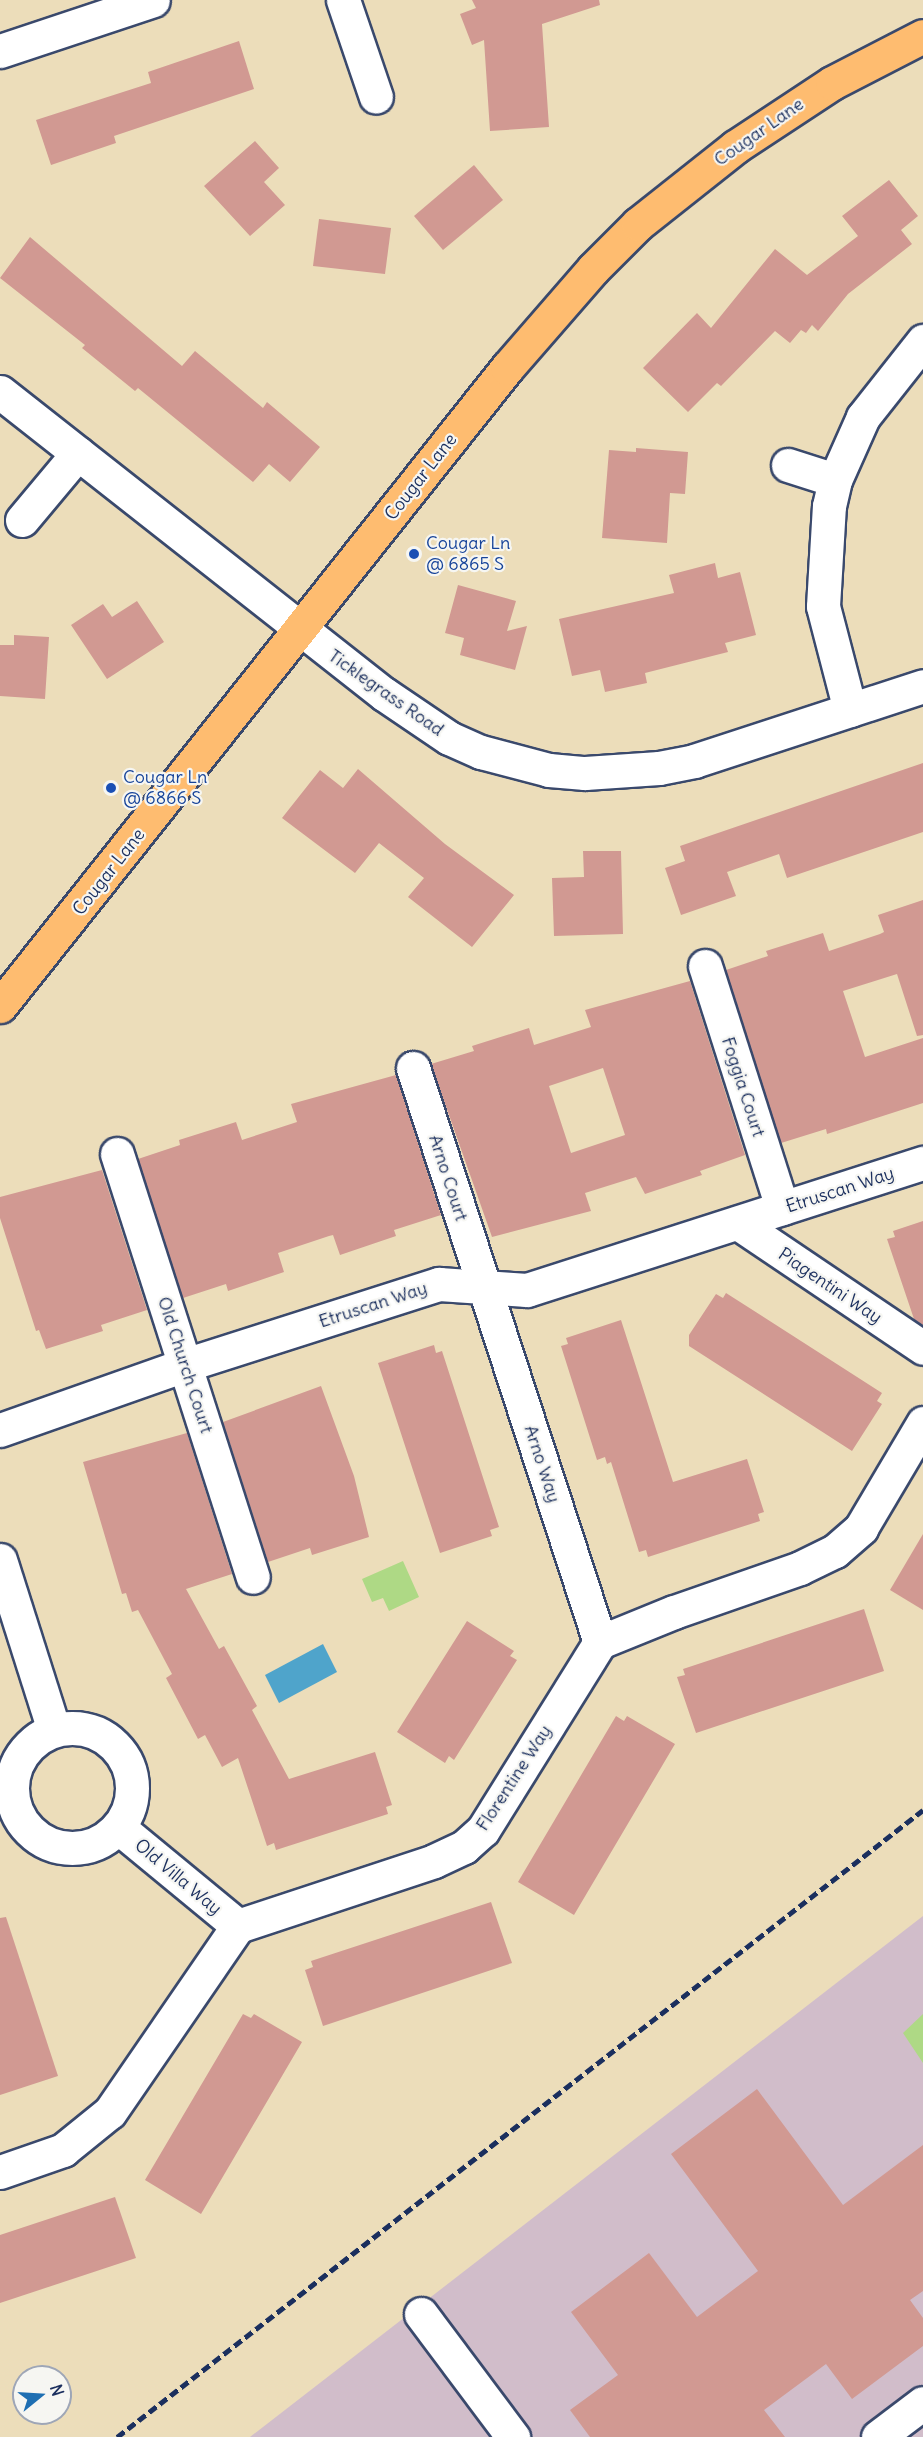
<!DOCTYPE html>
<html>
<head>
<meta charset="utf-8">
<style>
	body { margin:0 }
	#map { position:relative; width:923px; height:2437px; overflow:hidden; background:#ecddba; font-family:Delius,sans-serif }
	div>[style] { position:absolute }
	.industrial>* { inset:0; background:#d1bdca }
	.green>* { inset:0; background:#aed985 }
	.water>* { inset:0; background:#4fa4cb }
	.building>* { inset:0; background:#d19992 }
	.roads { filter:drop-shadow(2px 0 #3a496c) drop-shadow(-2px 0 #3a496c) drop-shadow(0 2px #3a496c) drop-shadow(0 -2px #3a496c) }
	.minor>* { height:33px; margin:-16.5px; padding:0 16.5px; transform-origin:16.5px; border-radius:16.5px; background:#fff }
	.minor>.ring { margin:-16.5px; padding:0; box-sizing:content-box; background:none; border:33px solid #fff; border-radius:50% }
	.major>* { height:33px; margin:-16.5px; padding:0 16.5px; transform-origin:16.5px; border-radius:16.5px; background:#febc70 }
	.rail>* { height:4.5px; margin-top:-2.25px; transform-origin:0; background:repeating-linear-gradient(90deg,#1b2f5e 0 9px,transparent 0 13.5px) }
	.dots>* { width:16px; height:16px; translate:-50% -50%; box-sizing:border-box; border:3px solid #f6f6f2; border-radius:50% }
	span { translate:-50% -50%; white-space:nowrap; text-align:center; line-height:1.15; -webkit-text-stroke:4.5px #f6f6f2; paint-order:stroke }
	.street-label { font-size:18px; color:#1b2f5e }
	.transit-label { font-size:18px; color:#164399 }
	.left { translate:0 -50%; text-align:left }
	.north { position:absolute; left:12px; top:2365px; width:60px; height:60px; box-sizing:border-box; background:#f6f6f2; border:2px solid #9ea6b7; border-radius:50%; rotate:72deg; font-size:16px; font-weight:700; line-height:24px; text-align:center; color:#1b2f5e }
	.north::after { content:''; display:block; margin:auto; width:21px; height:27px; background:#1f6fb2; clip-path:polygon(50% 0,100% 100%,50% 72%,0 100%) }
</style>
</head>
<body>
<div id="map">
	<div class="industrial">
		<div style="clip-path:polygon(923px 1916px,923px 2437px,250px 2437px)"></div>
	</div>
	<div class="green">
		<div style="clip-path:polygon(403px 1561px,419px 1597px,389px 1611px,383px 1598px,372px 1602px,362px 1579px)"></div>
		<div style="clip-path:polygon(923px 2014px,923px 2063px,903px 2033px)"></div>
	</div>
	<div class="water">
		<div style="clip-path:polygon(323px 1644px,337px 1672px,279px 1703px,265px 1675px)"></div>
	</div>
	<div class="building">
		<div style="clip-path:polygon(472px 0,599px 0,600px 5px,542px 24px,549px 127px,490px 131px,484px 40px,472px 45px,460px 14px,476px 8px)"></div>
		<div style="clip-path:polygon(239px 41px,254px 89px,114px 136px,116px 143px,51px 165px,36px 120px,151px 83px,148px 72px)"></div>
		<div style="clip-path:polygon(255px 141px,279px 168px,264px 182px,285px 205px,250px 236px,204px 186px)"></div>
		<div style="clip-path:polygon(474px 165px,503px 200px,443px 250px,414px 216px)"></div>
		<div style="clip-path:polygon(889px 180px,918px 216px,901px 230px,912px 244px,848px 294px,818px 331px,812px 325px,806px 333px,801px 330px,790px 343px,775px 331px,721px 386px,717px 383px,688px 412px,643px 368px,697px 313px,711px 328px,775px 249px,807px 275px,858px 236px,842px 216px)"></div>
		<div style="clip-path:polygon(319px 219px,391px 228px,385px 274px,313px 266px)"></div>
		<div style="clip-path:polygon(30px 237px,182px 366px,195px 351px,263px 408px,267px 402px,320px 447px,290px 482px,269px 464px,253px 482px,138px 388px,135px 391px,82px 348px,85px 345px,0 278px)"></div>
		<div style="clip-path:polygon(636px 448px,688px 452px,685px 494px,670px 493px,667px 543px,602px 538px,609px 450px,636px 452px)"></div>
		<div style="clip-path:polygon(715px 563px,718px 578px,740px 572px,756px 635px,725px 643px,728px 652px,645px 673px,647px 683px,605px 692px,600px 670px,572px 676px,559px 619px,674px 593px,669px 575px)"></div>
		<div style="clip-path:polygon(458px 585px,516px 601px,507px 631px,527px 626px,515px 670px,460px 655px,464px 638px,445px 633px)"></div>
		<div style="clip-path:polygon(137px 601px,164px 642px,107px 679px,71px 625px,103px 604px,112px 617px)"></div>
		<div style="clip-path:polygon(14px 635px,49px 637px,45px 699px,0 696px,0 645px,14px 645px)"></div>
		<div style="clip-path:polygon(923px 763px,923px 832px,787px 878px,779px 854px,727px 872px,736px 896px,681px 915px,665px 868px,685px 861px,680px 846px)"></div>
		<div style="clip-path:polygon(358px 769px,445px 844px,514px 895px,472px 947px,408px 897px,424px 878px,379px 843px,355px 873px,282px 818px,320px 770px,343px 788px)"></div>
		<div style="clip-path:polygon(583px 851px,621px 851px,623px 934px,554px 936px,552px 878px,584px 877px)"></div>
		<div style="clip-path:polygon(923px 900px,923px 1035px,917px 1036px,897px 974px,843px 991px,865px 1057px,923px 1038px,923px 1103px,827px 1134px,826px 1129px,781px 1143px,726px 970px,768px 956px,766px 951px,823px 933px,829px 951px,880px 934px,884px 932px,878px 915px)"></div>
		<div style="clip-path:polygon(evenodd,690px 981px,745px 1155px,700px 1171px,702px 1175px,645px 1194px,636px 1177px,585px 1193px,591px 1211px,492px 1237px,431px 1064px,474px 1051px,472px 1046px,529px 1028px,534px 1045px,591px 1027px,585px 1010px,690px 981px,603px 1068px,625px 1135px,571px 1153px,549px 1086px,603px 1068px)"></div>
		<div style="clip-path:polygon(396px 1075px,441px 1215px,394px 1230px,396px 1236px,340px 1255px,333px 1235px,329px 1236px,278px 1253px,284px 1272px,228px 1291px,226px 1284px,183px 1298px,138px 1159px,180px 1145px,179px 1140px,236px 1122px,242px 1140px,297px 1122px,291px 1104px)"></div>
		<div style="clip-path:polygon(102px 1170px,147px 1310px,101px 1325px,103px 1331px,46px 1349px,39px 1330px,36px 1331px,0 1218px,0 1197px)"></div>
		<div style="clip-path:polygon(923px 1221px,923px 1325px,914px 1319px,887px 1239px,895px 1237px,893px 1231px)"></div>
		<div style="clip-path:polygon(726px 1293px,882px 1393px,877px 1401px,882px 1404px,852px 1451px,689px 1346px,689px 1335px,716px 1294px,723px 1298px)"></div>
		<div style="clip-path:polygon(621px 1320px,673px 1482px,747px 1459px,764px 1512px,758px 1514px,760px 1521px,648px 1557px,646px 1550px,639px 1552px,611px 1462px,607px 1464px,605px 1457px,597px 1460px,561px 1346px,568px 1344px,566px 1338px)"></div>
		<div style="clip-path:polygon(434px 1345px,436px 1353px,442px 1351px,499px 1527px,490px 1530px,492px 1536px,440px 1553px,378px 1363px)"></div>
		<div style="clip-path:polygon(321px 1386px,354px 1476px,369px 1537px,312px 1555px,310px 1548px,268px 1562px,223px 1422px)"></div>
		<div style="clip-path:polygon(187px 1433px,232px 1574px,186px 1589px,219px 1649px,224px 1646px,257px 1706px,252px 1710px,289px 1779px,375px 1752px,392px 1805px,386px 1807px,388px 1814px,276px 1850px,274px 1843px,267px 1846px,238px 1758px,222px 1767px,205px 1735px,198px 1739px,166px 1678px,172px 1674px,138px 1610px,132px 1612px,126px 1593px,122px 1594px,83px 1462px)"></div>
		<div style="clip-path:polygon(923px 1534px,923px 1610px,890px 1590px)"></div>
		<div style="clip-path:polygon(864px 1609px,884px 1671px,696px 1733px,677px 1677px,685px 1675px,683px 1669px)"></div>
		<div style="clip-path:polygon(467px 1621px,514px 1651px,510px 1656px,517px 1660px,454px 1760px,449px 1756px,445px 1763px,397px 1732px)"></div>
		<div style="clip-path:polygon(616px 1716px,624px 1721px,627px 1716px,675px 1744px,574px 1915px,518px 1882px)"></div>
		<div style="clip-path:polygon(491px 1902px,512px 1963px,323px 2026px,305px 1970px,313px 1967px,311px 1961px)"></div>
		<div style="clip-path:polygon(6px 1917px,58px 2076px,0 2095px,0 1918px)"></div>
		<div style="clip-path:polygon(243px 2014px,251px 2018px,254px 2014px,302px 2042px,201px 2214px,145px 2180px)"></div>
		<div style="clip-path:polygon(757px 2089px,843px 2205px,923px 2145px,923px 2291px,910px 2300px,923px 2318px,923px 2346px,852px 2399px,826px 2364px,764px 2410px,785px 2437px,590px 2437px,570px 2410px,618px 2375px,571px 2312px,649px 2253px,697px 2317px,758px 2271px,671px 2154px)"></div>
		<div style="clip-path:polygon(115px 2197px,136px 2258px,0 2303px,0 2235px)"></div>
	</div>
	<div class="roads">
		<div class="minor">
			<div style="left:343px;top:0;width:102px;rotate:71.2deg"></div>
			<div style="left:0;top:51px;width:161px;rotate:-18.4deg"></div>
			<div style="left:0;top:392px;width:489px;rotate:38.2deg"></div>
			<div style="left:384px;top:694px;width:78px;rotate:34.1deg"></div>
			<div style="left:449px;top:738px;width:35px;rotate:24deg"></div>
			<div style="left:481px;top:752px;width:70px;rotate:14.8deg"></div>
			<div style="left:549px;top:770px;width:36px;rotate:5deg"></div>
			<div style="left:585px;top:773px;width:74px;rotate:-3.9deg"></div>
			<div style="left:659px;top:768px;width:36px;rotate:-11deg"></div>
			<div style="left:694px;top:761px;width:241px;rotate:-18.1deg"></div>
			<div style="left:788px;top:465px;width:49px;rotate:17.7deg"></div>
			<div style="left:22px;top:520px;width:87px;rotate:-50.1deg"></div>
			<div style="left:850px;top:710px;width:107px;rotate:-104.6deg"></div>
			<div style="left:823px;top:606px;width:100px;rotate:-86.6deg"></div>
			<div style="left:829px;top:506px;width:27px;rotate:-77deg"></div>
			<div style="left:835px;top:480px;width:69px;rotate:-66deg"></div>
			<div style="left:863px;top:417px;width:97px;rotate:-51.7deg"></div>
			<div style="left:705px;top:966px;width:254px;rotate:72.3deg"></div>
			<div style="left:413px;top:1068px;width:604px;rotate:71.96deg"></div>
			<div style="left:117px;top:1154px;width:444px;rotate:72.2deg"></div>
			<div style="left:738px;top:1223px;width:223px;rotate:34deg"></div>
			<div style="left:0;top:1430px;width:196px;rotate:-19.4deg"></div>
			<div style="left:185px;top:1365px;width:267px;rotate:-17.7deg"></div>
			<div style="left:439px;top:1284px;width:88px;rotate:3.9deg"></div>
			<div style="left:527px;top:1290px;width:416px;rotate:-17.8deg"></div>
			<div style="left:0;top:1560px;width:178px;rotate:72.4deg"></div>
			<div class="ring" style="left:12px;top:1728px;width:87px;height:87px"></div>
			<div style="left:118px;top:1827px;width:156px;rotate:39.5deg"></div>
			<div style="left:0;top:2172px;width:67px;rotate:-19.2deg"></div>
			<div style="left:63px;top:2150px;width:60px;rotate:-39deg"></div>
			<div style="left:110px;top:2112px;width:226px;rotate:-55.5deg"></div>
			<div style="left:238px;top:1926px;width:206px;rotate:-18.3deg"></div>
			<div style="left:434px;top:1861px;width:33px;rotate:-25deg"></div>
			<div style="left:464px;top:1847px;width:25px;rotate:-42deg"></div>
			<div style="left:483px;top:1830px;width:221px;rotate:-58.1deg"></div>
			<div style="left:600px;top:1642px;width:80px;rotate:-22.1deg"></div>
			<div style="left:674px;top:1612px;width:133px;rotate:-19.2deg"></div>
			<div style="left:800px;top:1568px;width:39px;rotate:-26deg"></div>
			<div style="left:835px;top:1551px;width:35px;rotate:-41deg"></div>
			<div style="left:861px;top:1528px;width:122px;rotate:-59.4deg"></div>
			<div style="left:421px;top:2314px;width:154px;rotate:53.2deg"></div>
			<div style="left:878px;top:2437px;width:56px;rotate:-37.1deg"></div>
		</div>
		<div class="major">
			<div style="left:0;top:1006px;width:815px;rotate:-51.53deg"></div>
			<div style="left:507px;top:368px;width:131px;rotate:-49deg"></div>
			<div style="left:593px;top:269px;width:64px;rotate:-45deg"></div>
			<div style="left:638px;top:224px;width:124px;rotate:-38.4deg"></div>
			<div style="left:735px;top:147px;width:116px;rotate:-33.4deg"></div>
			<div style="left:832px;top:83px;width:102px;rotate:-27.3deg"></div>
		</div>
	</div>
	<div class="rail">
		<div style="left:117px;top:2437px;width:1021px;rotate:-37.88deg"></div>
	</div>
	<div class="dots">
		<div style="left:414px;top:554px;background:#1a4fb4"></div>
		<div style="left:111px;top:788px;background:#1a4fb4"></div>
	</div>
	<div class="street-label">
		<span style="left:759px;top:132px;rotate:-35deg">Cougar Lane</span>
		<span style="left:421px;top:477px;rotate:-52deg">Cougar Lane</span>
		<span style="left:386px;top:693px;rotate:35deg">Ticklegrass Road</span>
		<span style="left:109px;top:872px;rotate:-52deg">Cougar Lane</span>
		<span style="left:743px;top:1087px;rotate:72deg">Foggia Court</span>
		<span style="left:448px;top:1178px;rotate:72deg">Arno Court</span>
		<span style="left:840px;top:1190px;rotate:-18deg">Etruscan Way</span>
		<span style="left:830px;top:1286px;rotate:34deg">Piagentini Way</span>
		<span style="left:373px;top:1305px;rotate:-18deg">Etruscan Way</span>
		<span style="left:185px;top:1365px;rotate:72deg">Old Church Court</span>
		<span style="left:542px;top:1464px;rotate:72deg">Arno Way</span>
		<span style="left:514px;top:1778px;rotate:-57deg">Florentine Way</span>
		<span style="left:178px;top:1877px;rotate:40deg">Old Villa Way</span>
	</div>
	<div class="transit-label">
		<span class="left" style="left:426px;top:554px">Cougar Ln<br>@ 6865 S</span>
		<span class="left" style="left:123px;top:788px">Cougar Ln<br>@ 6866 S</span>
	</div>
	<div class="north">N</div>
</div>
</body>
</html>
